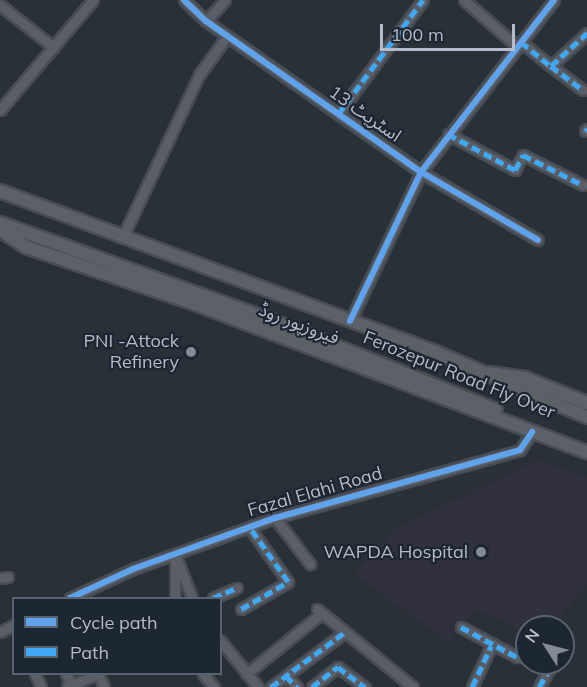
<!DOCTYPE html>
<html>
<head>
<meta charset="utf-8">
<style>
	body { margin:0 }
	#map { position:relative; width:587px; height:687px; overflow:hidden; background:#2a3038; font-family:Mulish,"Noto Sans Arabic",sans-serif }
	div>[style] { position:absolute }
	.medical>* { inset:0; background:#31303e }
	.roads { filter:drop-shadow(2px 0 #484c53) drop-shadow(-2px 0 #484c53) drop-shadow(0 2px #484c53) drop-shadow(0 -2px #484c53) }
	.minor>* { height:9px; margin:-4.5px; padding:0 4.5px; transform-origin:4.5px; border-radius:4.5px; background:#5a5e66 }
	.major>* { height:12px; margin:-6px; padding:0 6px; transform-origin:6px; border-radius:6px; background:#5c6168 }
	.quiet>* { height:4.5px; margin-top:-2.25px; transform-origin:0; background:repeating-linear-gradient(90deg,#3fa9f5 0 9px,transparent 0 13.5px) }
	.cycleway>* { height:6px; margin:-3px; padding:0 3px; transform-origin:3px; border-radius:3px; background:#60a3ed }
	.dots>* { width:16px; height:16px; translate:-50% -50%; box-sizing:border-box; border:3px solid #1d2633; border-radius:50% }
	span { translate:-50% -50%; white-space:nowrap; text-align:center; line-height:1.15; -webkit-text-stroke:4.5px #1d2633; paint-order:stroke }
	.street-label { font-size:18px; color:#b4bcc9 }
	.poi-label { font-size:18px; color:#b4bcc9 }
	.right { translate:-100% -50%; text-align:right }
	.legend { position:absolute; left:12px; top:597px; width:210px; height:78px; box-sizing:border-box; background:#1d2633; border:2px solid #59626f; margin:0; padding:8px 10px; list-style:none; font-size:18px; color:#b4bcc9 }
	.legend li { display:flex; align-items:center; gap:12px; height:30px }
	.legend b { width:30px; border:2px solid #59626f }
	.north { position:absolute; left:515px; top:615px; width:60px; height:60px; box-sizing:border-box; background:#1d2633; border:2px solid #59626f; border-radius:50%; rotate:306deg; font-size:16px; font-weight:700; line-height:24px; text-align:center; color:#b4bcc9 }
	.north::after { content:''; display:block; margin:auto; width:21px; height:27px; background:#848b96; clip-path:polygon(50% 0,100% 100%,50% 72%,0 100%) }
	.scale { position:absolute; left:380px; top:24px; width:135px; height:27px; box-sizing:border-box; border:3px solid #b4bcc9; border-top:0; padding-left:8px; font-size:18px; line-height:21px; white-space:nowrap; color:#b4bcc9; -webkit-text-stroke:4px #1d2633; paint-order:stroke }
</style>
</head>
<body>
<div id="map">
	<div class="medical">
		<div style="clip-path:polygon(537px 460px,587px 477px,587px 585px,551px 627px,527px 631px,475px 609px,449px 642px,354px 574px,396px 529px)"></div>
	</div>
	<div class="roads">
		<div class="minor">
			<div style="left:184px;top:0;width:30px;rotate:44deg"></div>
			<div style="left:206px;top:21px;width:263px;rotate:35.1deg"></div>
			<div style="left:421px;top:172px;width:135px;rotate:30.2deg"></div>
			<div style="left:464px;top:0;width:72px;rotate:41deg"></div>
			<div style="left:0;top:5px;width:68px;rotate:38.4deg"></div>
			<div style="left:206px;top:21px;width:28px;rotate:-48deg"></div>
			<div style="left:521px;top:42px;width:38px;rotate:39deg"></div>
			<div style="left:551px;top:66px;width:49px;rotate:-42.5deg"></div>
			<div style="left:551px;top:66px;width:40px;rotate:37deg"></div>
			<div style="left:0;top:110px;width:144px;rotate:-49.8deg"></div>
			<div style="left:338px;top:114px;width:142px;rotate:-53.3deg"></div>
			<div style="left:585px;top:131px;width:3px;rotate:-45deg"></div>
			<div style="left:448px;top:134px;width:76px;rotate:28.2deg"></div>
			<div style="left:515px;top:170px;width:17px;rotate:-62deg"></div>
			<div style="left:523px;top:155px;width:67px;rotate:26.6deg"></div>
			<div style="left:123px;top:236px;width:178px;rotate:-64.7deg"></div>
			<div style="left:199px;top:75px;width:48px;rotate:-54.3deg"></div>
			<div style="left:350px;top:321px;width:165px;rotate:-64.5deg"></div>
			<div style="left:421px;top:172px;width:217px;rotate:-52.3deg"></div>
			<div style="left:275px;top:518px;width:58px;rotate:52.7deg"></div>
			<div style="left:0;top:578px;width:8px;rotate:-7deg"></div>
			<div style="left:70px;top:598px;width:69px;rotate:-24.7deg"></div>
			<div style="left:133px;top:569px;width:151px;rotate:-19.8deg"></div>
			<div style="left:275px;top:518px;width:254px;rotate:-15.5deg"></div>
			<div style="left:520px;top:450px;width:22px;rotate:-56deg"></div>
			<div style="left:175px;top:598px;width:44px;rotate:-90deg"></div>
			<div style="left:175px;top:554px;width:47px;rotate:68.9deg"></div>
			<div style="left:213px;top:598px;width:26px;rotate:-23deg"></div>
			<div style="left:241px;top:609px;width:54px;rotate:-29.9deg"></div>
			<div style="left:288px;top:582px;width:67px;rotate:-125.3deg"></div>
			<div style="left:317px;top:609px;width:124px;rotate:39.1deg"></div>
			<div style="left:461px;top:627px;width:64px;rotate:28.2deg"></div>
			<div style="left:0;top:632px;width:16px;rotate:-27deg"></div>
			<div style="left:220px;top:640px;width:60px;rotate:51deg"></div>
			<div style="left:35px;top:674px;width:14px;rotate:65deg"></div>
			<div style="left:66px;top:674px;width:14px;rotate:65deg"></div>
			<div style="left:98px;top:674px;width:14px;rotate:65deg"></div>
			<div style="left:203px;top:674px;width:17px;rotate:50deg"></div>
			<div style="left:246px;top:674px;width:97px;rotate:-38.8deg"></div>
			<div style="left:286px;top:676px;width:16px;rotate:45deg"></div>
			<div style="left:67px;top:687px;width:33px;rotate:-23deg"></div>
			<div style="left:271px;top:687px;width:92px;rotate:-36.6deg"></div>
			<div style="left:312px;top:687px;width:33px;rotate:-38deg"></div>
			<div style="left:338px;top:667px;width:34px;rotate:37deg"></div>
			<div style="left:472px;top:687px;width:45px;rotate:-65.1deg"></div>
			<div style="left:539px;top:687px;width:28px;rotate:-60deg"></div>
		</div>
		<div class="major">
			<div style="left:0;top:191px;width:469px;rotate:20.3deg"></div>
			<div style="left:440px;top:354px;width:160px;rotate:23.2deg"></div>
			<div style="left:0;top:223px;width:288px;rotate:19.7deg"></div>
			<div style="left:271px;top:320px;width:242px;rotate:21.8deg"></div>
			<div style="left:0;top:230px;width:31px;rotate:33deg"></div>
			<div style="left:26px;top:247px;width:170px;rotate:18.5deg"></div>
			<div style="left:187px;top:301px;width:428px;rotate:20.7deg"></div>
			<div style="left:489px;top:373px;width:36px;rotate:8deg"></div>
			<div style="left:525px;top:378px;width:67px;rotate:22deg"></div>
		</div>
	</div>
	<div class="quiet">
		<div style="left:521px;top:42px;width:38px;rotate:39deg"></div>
		<div style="left:551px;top:66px;width:49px;rotate:-42.5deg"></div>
		<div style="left:551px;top:66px;width:40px;rotate:37deg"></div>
		<div style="left:338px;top:114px;width:142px;rotate:-53.3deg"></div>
		<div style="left:585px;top:131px;width:3px;rotate:-45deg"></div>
		<div style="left:448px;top:134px;width:76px;rotate:28.2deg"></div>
		<div style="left:515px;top:170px;width:17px;rotate:-62deg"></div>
		<div style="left:523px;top:155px;width:67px;rotate:26.6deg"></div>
		<div style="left:213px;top:598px;width:26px;rotate:-23deg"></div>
		<div style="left:241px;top:609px;width:54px;rotate:-29.9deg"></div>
		<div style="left:288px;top:582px;width:67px;rotate:-125.3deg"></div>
		<div style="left:461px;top:627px;width:64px;rotate:28.2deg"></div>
		<div style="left:286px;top:676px;width:16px;rotate:45deg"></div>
		<div style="left:271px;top:687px;width:92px;rotate:-36.6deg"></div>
		<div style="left:312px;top:687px;width:33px;rotate:-38deg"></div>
		<div style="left:338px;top:667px;width:34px;rotate:37deg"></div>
		<div style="left:472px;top:687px;width:45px;rotate:-65.1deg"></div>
		<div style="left:539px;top:687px;width:28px;rotate:-60deg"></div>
	</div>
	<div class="cycleway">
		<div style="left:184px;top:0;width:30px;rotate:44deg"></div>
		<div style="left:206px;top:21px;width:263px;rotate:35.1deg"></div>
		<div style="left:421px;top:172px;width:135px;rotate:30.2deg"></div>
		<div style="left:350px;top:321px;width:165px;rotate:-64.5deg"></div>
		<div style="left:421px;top:172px;width:217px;rotate:-52.3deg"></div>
		<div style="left:70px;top:598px;width:69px;rotate:-24.7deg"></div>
		<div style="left:133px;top:569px;width:151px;rotate:-19.8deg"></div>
		<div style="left:275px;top:518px;width:254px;rotate:-15.5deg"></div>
		<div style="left:520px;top:450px;width:22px;rotate:-56deg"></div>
	</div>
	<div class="dots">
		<div style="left:191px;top:352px;background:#848b96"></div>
		<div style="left:481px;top:552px;background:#848b96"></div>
	</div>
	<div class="street-label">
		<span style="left:365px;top:114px;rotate:35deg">اسٹریٹ 13</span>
		<span style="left:299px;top:324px;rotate:21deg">فیروزپور روڈ</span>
		<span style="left:459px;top:375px;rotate:22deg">Ferozepur Road Fly Over</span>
		<span style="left:315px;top:492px;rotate:-16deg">Fazal Elahi Road</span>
	</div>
	<div class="poi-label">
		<span class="right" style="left:179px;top:352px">PNI -Attock<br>Refinery</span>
		<span class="right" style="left:468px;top:552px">WAPDA Hospital</span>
	</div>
	<ul class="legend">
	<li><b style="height:8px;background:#60a3ed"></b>Cycle path</li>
	<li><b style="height:8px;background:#3fa9f5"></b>Path</li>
	</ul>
	<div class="north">N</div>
	<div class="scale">100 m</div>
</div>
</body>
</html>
